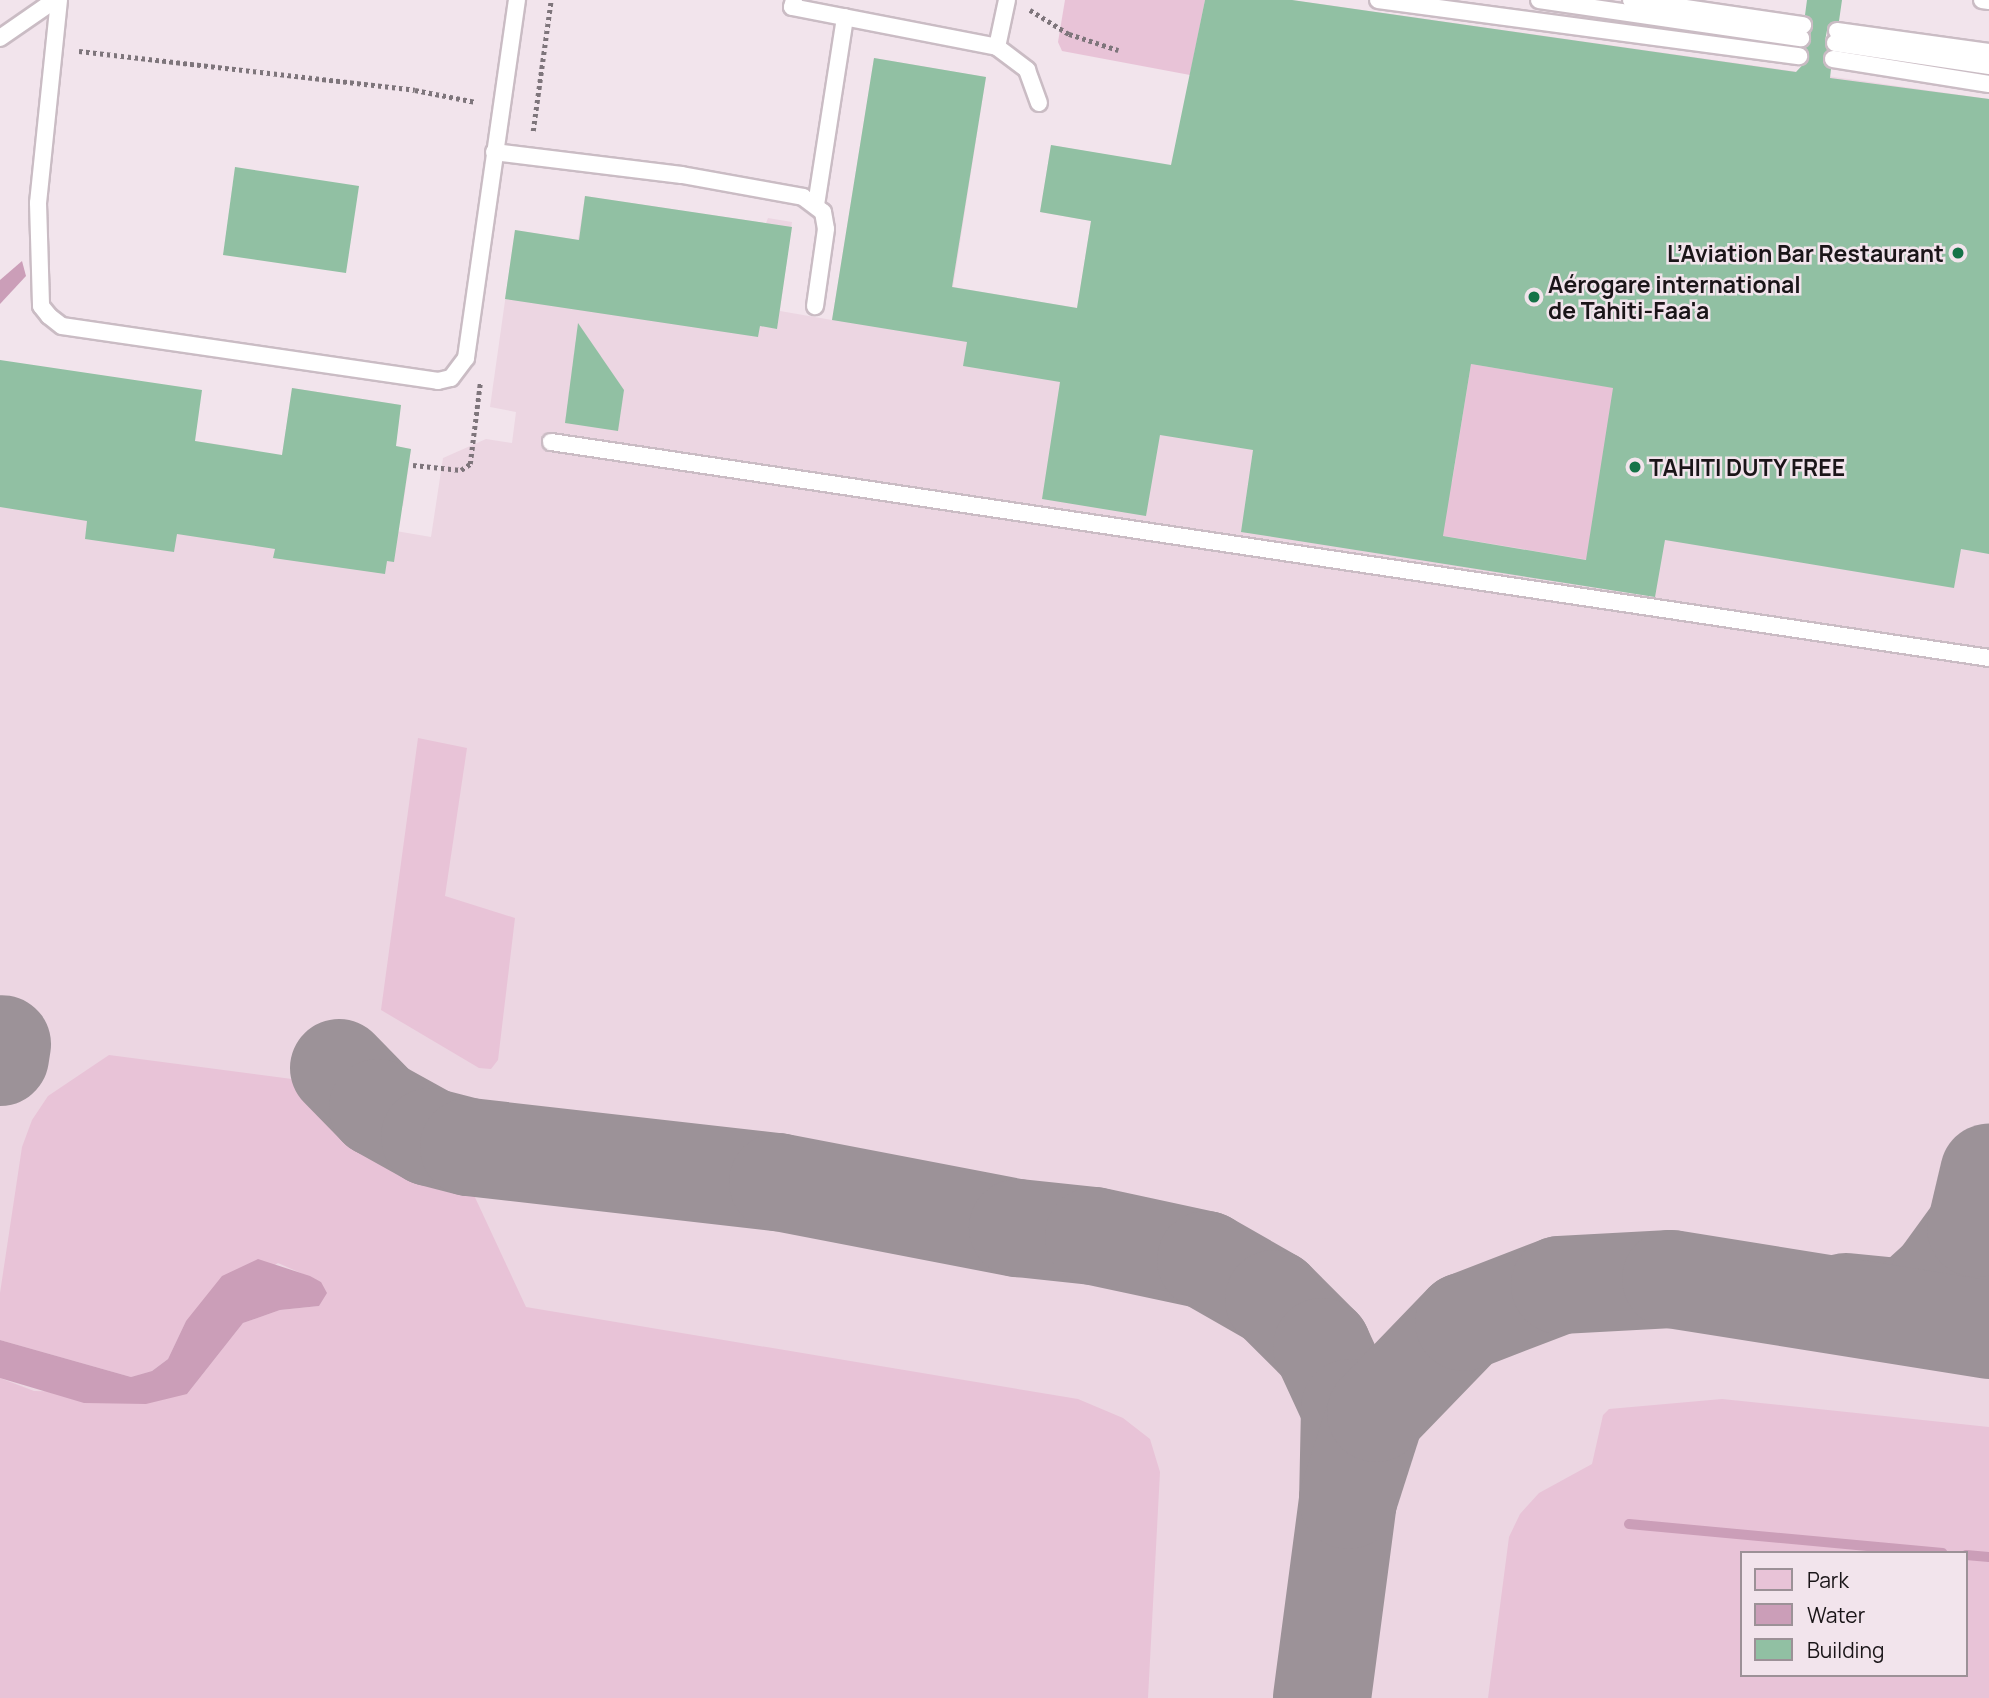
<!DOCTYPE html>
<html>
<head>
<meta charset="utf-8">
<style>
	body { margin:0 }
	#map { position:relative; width:1989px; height:1698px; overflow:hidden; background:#f2e4ec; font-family:Manrope,sans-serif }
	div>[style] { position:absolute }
	.built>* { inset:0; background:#ecd6e2 }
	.green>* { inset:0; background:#e8c3d7 }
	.water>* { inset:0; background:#cb9eb8 }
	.stream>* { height:10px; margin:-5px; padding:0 5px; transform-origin:5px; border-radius:5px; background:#cb9eb8 }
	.taxiway>* { height:98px; margin:-49px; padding:0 49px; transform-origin:49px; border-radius:49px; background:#9c9298 }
	.building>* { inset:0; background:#91c0a3 }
	.path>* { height:4.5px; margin-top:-2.25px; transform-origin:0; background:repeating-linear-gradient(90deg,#7e757b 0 3.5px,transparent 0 7px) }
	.roads { filter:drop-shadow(2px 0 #cabcc4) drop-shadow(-2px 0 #cabcc4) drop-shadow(0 2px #cabcc4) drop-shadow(0 -2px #cabcc4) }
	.lane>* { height:16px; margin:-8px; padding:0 8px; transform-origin:8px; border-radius:8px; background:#fff }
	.dots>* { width:19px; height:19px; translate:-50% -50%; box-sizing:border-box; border:4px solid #f2e4ec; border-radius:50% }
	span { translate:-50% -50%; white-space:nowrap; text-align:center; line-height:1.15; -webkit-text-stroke:5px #f2e4ec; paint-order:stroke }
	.poi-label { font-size:23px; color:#1a1518; font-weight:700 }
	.right { translate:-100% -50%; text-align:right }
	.left { translate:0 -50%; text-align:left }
	.legend { position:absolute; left:1740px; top:1551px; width:228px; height:126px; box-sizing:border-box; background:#f2e4ec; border:2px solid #9c9197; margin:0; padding:9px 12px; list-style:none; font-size:21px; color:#1a1518 }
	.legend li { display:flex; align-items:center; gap:14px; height:35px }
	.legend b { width:35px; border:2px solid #9c9197 }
</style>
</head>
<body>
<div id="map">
	<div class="built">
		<div style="clip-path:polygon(evenodd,1205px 0,1292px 0,1989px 99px,1989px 1698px,0 1698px,0 360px,195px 441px,248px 449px,246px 457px,281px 462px,292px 388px,401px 405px,396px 442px,374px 443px,411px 449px,403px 506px,393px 505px,390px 530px,431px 537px,443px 458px,486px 439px,512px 443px,516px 412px,490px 407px,515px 230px,578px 240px,585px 196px,766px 223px,768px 218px,792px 222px,780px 311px,832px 320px,874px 58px,986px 77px,953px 287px,1077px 308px,1091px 221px,1040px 212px,1051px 145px,1154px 163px,1185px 174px,1190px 75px,1205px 0,1742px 1553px,1966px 1553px,1966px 1675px,1742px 1675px,1742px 1553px)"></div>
	</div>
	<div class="green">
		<div style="clip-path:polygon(1065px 0,1205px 0,1190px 75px,1062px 51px,1058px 42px)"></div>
		<div style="clip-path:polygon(1471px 364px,1621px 389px,1613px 564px,1420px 532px,1452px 482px)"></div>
		<div style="clip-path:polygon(418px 738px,467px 748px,445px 896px,515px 918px,498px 1060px,491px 1069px,479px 1068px,381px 1010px)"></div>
		<div style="clip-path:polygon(109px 1055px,307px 1081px,376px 1139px,473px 1193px,526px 1307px,1078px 1399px,1123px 1418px,1150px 1439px,1160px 1472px,1148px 1698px,0 1698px,0 1378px,34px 1391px,187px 1394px,243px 1323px,280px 1310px,319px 1306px,321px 1282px,278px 1263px,186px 1321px,168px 1359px,152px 1371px,131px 1377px,0 1340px,0 1293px,22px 1147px,32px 1120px,48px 1096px)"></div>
		<div style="clip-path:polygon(evenodd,1722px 1399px,1989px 1427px,1989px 1698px,1488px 1698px,1509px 1537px,1520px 1514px,1539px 1493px,1592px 1464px,1603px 1415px,1609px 1409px,1722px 1399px,1742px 1553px,1966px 1553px,1966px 1675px,1742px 1675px,1742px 1553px)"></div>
	</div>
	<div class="water">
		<div style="clip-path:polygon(22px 261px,26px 276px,0 304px,0 280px)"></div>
		<div style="clip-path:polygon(258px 1259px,310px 1276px,321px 1282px,327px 1293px,319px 1306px,280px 1310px,243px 1323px,187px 1394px,146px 1404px,84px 1403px,0 1378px,0 1340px,131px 1377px,152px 1371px,168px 1359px,186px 1321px,222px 1276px)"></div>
	</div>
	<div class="stream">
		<div style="left:1629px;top:1524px;width:315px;rotate:5.3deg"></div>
		<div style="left:1966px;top:1555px;width:23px;rotate:5deg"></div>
	</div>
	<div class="taxiway">
		<div style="left:0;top:1057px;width:13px;rotate:-81deg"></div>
		<div style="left:339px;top:1068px;width:56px;rotate:45.7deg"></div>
		<div style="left:378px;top:1108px;width:60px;rotate:29.1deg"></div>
		<div style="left:430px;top:1137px;width:40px;rotate:14.4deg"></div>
		<div style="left:469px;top:1147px;width:311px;rotate:6.5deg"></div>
		<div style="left:778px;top:1182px;width:244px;rotate:10.9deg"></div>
		<div style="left:1018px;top:1228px;width:76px;rotate:6deg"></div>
		<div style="left:1094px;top:1236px;width:115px;rotate:12.1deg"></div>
		<div style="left:1206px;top:1260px;width:78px;rotate:29.8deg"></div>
		<div style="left:1274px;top:1299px;width:68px;rotate:45deg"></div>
		<div style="left:1322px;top:1347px;width:67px;rotate:65.3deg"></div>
		<div style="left:1350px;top:1408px;width:92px;rotate:91.2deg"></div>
		<div style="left:1846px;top:1302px;width:61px;rotate:5.6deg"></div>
		<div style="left:1907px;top:1308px;width:43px;rotate:-42.2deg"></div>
		<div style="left:1939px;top:1279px;width:63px;rotate:-54deg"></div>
		<div style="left:1976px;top:1228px;width:57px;rotate:-76.7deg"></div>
		<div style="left:1322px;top:1698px;width:200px;rotate:-82.5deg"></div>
		<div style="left:1348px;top:1500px;width:91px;rotate:-72.2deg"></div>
		<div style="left:1376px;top:1413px;width:127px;rotate:-46deg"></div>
		<div style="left:1464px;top:1322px;width:103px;rotate:-21.1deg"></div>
		<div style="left:1560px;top:1285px;width:111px;rotate:-3.1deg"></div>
		<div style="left:1671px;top:1279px;width:322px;rotate:9.1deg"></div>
	</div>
	<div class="building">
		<div style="clip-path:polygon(evenodd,1205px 0,1292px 0,1796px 72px,1809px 58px,1805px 48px,1813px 26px,1805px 15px,1807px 0,1842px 0,1839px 21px,1828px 25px,1825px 41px,1828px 50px,1823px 62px,1831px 69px,1830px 78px,1989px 99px,1989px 554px,1961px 549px,1954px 588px,1665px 540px,1655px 597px,1241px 532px,1253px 450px,1160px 435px,1146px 516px,1042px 499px,1060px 382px,963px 366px,967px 342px,832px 320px,874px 58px,986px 77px,952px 287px,1077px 308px,1091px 221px,1040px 212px,1051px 145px,1171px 165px,1205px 0,1471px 364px,1613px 388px,1586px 560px,1443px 536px,1471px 364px)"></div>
		<div style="clip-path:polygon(235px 167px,359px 186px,346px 273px,223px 255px)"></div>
		<div style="clip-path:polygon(585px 196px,792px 227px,777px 329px,760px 326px,758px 337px,505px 299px,515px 230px,579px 240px)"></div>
		<div style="clip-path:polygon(578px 323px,624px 390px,618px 431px,565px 423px)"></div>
		<div style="clip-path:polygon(0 360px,202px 390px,195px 441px,282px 455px,292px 388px,401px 405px,396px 446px,411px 449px,394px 562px,387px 561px,385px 574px,273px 558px,275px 549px,177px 534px,174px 552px,85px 539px,87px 521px,0 507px)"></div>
	</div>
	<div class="path">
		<div style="left:1030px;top:10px;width:46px;rotate:31.6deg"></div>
		<div style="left:1069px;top:34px;width:52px;rotate:18.1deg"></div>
		<div style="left:79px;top:51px;width:338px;rotate:6.6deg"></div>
		<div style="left:415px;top:90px;width:62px;rotate:11.1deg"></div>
		<div style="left:533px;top:131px;width:132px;rotate:-82.2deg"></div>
		<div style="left:413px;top:465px;width:48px;rotate:5.9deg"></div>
		<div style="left:461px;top:470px;width:11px;rotate:-34deg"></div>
		<div style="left:470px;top:464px;width:81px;rotate:-82.9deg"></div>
	</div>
	<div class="roads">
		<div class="lane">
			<div style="left:59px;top:0;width:204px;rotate:95.9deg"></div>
			<div style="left:38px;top:203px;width:103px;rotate:88.3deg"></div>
			<div style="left:41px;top:306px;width:13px;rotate:51deg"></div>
			<div style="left:49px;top:316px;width:16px;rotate:38deg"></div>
			<div style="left:62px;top:326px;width:380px;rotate:8.3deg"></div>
			<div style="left:438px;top:381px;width:13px;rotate:-13deg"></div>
			<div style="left:451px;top:378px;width:25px;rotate:-53deg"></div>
			<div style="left:466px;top:358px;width:362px;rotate:-81.9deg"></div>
			<div style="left:794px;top:0;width:7px;rotate:106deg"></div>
			<div style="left:792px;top:7px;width:209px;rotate:11deg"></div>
			<div style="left:997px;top:47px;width:38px;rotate:37deg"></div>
			<div style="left:1027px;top:70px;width:35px;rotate:70deg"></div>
			<div style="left:1378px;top:0;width:425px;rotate:7.6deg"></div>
			<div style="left:1539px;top:0;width:265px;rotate:8.3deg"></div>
			<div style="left:1631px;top:0;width:174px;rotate:8.3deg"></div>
			<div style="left:1982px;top:0;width:7px;rotate:8deg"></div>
			<div style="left:1837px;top:31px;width:153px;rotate:7.9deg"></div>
			<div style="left:0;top:38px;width:67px;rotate:-34.6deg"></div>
			<div style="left:1835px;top:43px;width:156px;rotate:8.5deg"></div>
			<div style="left:997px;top:47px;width:48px;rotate:-78deg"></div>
			<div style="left:1833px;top:59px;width:158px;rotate:9.1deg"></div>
			<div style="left:494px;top:152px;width:189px;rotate:7deg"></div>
			<div style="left:682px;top:175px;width:123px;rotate:10.3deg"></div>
			<div style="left:803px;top:197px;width:25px;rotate:37deg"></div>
			<div style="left:823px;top:212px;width:17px;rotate:80deg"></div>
			<div style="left:826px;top:229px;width:78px;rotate:98.1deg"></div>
			<div style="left:816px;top:205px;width:190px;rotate:-81.2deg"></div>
			<div style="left:551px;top:442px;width:1454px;rotate:8.54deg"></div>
		</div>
	</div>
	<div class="dots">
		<div style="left:1958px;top:253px;background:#157348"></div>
		<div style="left:1534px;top:297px;background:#157348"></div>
		<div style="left:1635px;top:467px;background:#157348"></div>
	</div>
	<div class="poi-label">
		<span class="right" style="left:1944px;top:253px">L’Aviation Bar Restaurant</span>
		<span class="left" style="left:1548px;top:297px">Aérogare international<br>de Tahiti-Faa'a</span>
		<span class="left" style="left:1649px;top:467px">TAHITI DUTY FREE</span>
	</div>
	<ul class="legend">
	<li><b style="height:19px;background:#e8c3d7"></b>Park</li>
	<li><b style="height:19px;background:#cb9eb8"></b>Water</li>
	<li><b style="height:19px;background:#91c0a3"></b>Building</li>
	</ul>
</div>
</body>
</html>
